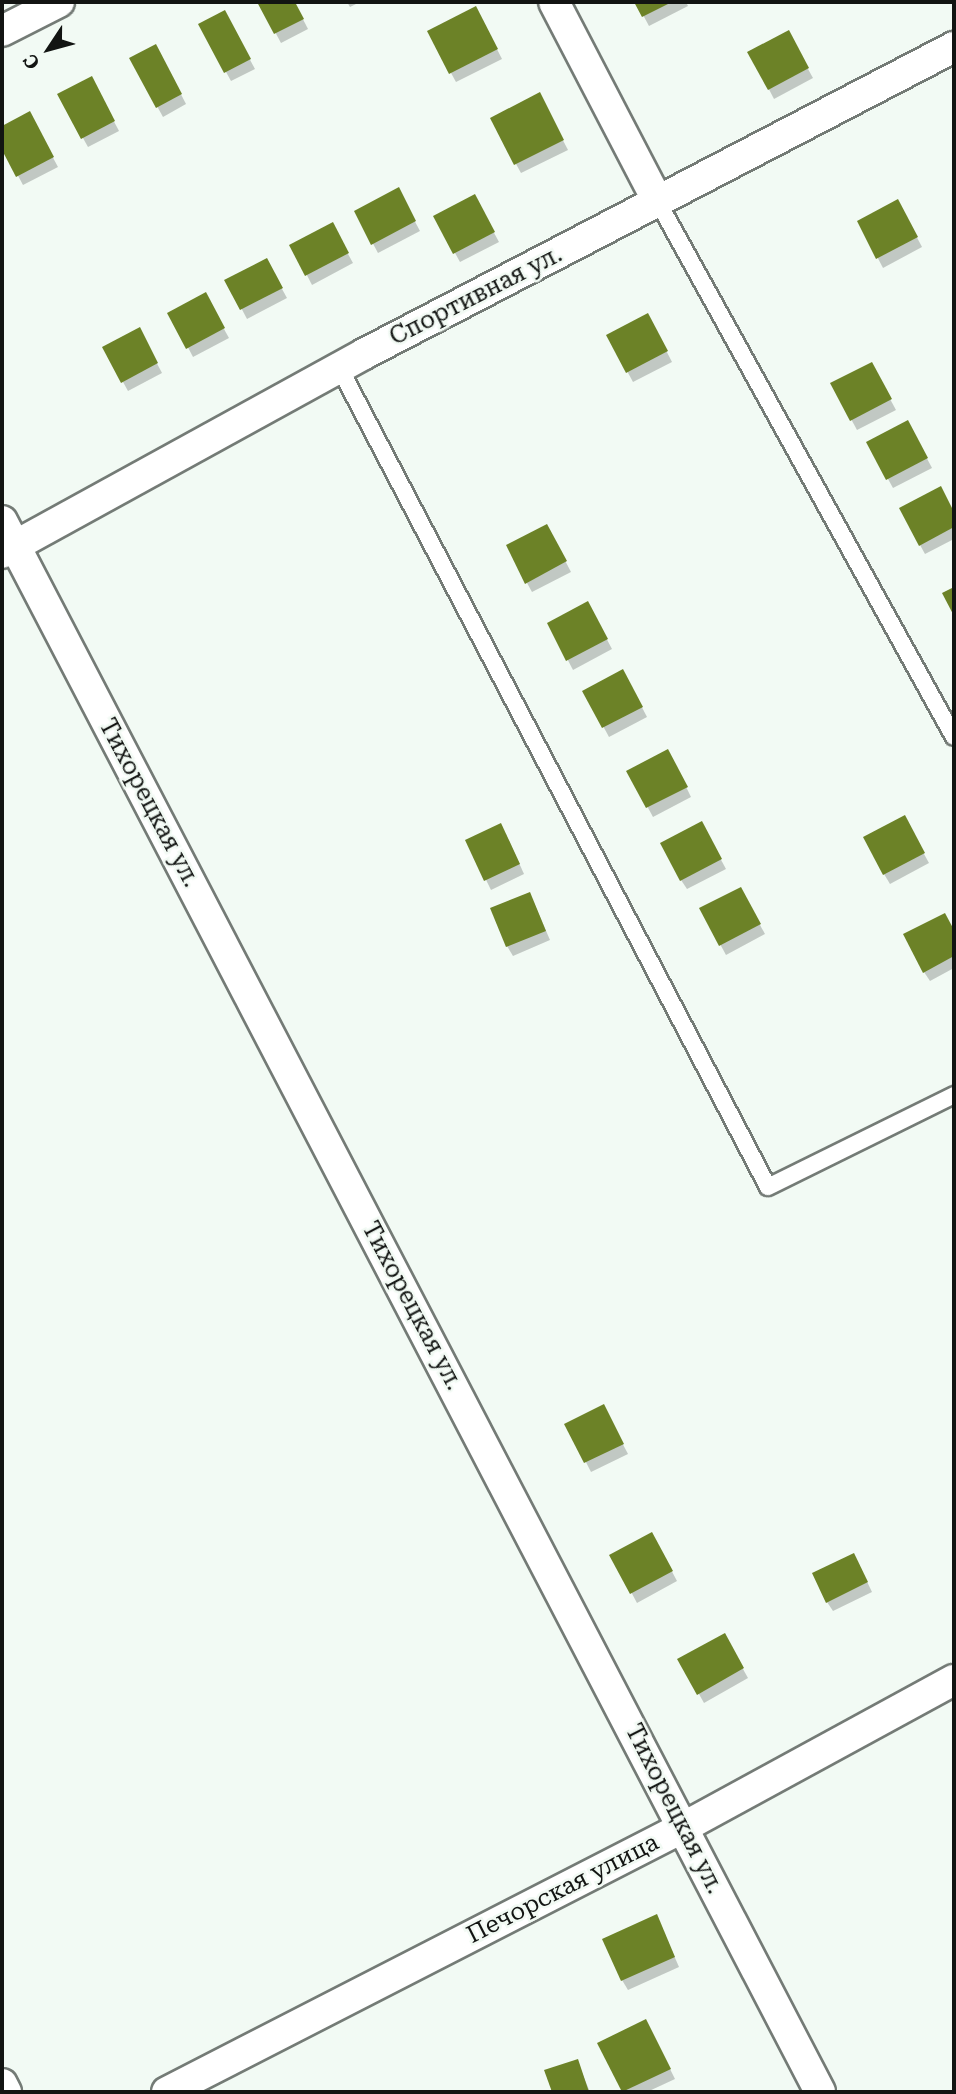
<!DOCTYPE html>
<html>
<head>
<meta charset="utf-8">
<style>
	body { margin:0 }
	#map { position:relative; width:956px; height:2094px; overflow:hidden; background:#f2faf4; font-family:"Roboto Serif",serif }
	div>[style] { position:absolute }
	.shadow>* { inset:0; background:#0003 }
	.building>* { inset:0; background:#6c8227 }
	.roads { filter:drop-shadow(2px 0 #747b76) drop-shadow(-2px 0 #747b76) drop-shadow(0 2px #747b76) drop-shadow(0 -2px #747b76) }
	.lane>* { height:16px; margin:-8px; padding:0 8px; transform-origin:8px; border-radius:8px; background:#fff }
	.street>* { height:30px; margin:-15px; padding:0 15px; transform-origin:15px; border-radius:15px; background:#fff }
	span { translate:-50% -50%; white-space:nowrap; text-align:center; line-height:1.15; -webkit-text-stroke:5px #f2faf4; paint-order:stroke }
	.street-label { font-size:24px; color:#121412 }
	.frame { position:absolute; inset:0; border:4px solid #121412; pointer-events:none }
	.north { position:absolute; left:14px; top:14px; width:70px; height:70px; -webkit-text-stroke:5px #f2faf4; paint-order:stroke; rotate:234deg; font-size:19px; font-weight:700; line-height:28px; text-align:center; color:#121412 }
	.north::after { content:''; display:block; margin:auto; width:24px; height:32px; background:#121412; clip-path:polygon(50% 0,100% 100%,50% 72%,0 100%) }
</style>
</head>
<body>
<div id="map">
	<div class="shadow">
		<div style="clip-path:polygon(259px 2px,294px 2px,308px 29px,281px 43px)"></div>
		<div style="clip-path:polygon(347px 2px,360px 2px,350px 7px)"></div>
		<div style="clip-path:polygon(636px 2px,686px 2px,688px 6px,649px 26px)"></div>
		<div style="clip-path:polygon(224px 12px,255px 69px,231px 81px,200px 25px)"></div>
		<div style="clip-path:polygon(481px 18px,502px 59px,456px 82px,451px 73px)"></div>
		<div style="clip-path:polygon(788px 33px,813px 78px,774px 99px,750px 53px)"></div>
		<div style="clip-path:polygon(161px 56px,186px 104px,163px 117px,131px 59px)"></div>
		<div style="clip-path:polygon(91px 78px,119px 131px,88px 147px,59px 95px)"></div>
		<div style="clip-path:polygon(544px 104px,568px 150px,521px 173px,516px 164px)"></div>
		<div style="clip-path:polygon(29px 113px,58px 167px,23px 185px,2px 146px,2px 128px)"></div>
		<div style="clip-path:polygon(398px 190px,420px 231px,378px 253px,356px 212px)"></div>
		<div style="clip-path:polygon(474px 196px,499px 242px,460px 262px,455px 253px)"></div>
		<div style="clip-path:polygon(903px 211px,922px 247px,883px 268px,859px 222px)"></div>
		<div style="clip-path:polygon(332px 225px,353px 263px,312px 285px,292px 246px)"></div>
		<div style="clip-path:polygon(266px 260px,287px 298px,247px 319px,227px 281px)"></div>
		<div style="clip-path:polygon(205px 295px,229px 338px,193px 357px,170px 313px)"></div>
		<div style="clip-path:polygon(653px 325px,672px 362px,633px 382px,608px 336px)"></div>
		<div style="clip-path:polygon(144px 339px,162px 373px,128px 391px,123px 382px)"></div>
		<div style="clip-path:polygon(871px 364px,896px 410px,857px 430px,832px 384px)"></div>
		<div style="clip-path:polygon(913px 432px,932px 468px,893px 488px,868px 443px)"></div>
		<div style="clip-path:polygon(940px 488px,954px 515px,954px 539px,925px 554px,920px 545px)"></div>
		<div style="clip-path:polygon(547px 526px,571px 572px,532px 592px,527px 583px)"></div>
		<div style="clip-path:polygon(588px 604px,612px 649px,573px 670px,549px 624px)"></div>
		<div style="clip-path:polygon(623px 671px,647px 717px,609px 737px,584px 691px)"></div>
		<div style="clip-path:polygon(673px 760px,691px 797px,653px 817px,628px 771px)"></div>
		<div style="clip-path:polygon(904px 818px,929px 863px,890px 884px,884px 874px)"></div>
		<div style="clip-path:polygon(701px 823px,726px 869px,687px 889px,681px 880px)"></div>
		<div style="clip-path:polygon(506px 834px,524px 874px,491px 890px,467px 841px)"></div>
		<div style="clip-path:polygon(740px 889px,765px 934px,726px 955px,701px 909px)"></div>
		<div style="clip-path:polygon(534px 903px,550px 940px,513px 956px,507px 946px)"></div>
		<div style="clip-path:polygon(944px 915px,954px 933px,954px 968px,930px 981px,924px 972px)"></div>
		<div style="clip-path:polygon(608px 1416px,628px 1454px,591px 1472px,567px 1425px)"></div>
		<div style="clip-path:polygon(652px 1534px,677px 1581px,637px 1603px,612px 1556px)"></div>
		<div style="clip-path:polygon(859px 1565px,872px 1592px,833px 1611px,827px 1602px)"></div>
		<div style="clip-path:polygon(724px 1635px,748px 1678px,704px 1703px,680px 1660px)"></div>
		<div style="clip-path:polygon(661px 1926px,679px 1967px,628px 1990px,622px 1980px)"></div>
		<div style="clip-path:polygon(651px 2031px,675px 2079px,647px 2092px,624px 2092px,600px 2044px)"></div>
		<div style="clip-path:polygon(577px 2061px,590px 2092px,553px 2092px,547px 2071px)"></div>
	</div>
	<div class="building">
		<div style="clip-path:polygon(257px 2px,295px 2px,304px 19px,274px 34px)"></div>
		<div style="clip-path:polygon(634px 2px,672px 2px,642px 17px)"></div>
		<div style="clip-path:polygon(476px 6px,498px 49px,449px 74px,427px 31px)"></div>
		<div style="clip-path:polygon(225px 10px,251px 59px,224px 73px,198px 24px)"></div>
		<div style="clip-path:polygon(789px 30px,809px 68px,768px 90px,747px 52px)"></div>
		<div style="clip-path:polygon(156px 44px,182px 94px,156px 108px,129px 58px)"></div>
		<div style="clip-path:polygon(92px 76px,115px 121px,81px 139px,57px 94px)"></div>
		<div style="clip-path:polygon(540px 92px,564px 140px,514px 165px,490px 118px)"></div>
		<div style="clip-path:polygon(30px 111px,54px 157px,16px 177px,2px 150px,2px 126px)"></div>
		<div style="clip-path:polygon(399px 187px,416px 221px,371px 245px,354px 211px)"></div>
		<div style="clip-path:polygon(475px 194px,495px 232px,453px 254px,433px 216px)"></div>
		<div style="clip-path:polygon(898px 199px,918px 237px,876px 259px,857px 221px)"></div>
		<div style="clip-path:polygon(333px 222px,349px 253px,305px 276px,289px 245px)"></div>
		<div style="clip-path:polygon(267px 258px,283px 288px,240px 310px,224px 280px)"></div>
		<div style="clip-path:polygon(206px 292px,225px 328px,186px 349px,167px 313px)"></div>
		<div style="clip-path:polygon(648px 313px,668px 351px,626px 373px,606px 335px)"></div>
		<div style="clip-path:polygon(140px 327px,158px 363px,121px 383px,102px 347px)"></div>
		<div style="clip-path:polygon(872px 362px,892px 399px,850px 421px,830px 383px)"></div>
		<div style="clip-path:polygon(908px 420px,928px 458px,886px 480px,866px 442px)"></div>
		<div style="clip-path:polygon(941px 486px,954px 512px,954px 527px,919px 546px,899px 508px)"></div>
		<div style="clip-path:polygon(547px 524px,567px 561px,525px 584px,506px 545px)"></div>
		<div style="clip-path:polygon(954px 587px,954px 616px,942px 593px)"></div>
		<div style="clip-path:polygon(588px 601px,608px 639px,566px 661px,547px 623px)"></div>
		<div style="clip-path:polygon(623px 669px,643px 707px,602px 728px,582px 691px)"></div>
		<div style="clip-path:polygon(668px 749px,688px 787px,646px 808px,626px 771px)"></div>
		<div style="clip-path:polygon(905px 815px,925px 853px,883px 875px,863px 837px)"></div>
		<div style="clip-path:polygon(702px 821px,722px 859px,680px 881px,660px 843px)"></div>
		<div style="clip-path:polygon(501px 823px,520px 864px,484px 881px,465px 840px)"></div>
		<div style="clip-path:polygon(741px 887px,761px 924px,719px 946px,699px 908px)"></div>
		<div style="clip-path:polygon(530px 892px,546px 931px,506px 947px,490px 908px)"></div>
		<div style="clip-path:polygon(945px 913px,954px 930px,954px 956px,923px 973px,903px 934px)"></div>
		<div style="clip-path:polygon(604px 1404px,624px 1444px,584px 1463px,564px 1424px)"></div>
		<div style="clip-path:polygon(652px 1532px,673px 1571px,630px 1594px,609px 1555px)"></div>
		<div style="clip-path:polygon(854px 1553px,868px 1582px,826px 1603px,812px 1573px)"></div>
		<div style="clip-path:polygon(725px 1633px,744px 1668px,697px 1695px,677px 1659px)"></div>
		<div style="clip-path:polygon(657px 1914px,675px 1957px,621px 1981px,602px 1939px)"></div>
		<div style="clip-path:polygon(646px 2019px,671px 2069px,622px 2092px,597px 2043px)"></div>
		<div style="clip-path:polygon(578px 2059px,589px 2092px,552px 2092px,544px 2070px)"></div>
	</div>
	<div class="roads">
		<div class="lane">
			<div style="left:658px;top:202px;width:611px;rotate:61.05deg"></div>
			<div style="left:339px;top:367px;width:925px;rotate:62.38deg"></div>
			<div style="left:768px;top:1187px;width:208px;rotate:-26.3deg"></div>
		</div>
		<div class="street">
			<div style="left:554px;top:2px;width:225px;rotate:62.5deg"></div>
			<div style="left:2px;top:31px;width:64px;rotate:-27deg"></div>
			<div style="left:2px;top:521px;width:1771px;rotate:62.49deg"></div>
			<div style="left:2px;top:553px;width:413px;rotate:-28.8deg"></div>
			<div style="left:364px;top:354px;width:665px;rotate:-27.49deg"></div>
			<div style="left:2px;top:2084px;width:9px;rotate:63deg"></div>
			<div style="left:167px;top:2092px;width:581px;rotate:-27.14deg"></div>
			<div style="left:684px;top:1827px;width:307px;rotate:-28.6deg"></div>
		</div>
	</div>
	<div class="street-label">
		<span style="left:476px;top:296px;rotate:-27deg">Спортивная ул.</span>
		<span style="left:149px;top:803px;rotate:62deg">Тихорецкая ул.</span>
		<span style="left:412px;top:1306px;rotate:62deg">Тихорецкая ул.</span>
		<span style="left:674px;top:1809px;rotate:63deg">Тихорецкая ул.</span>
		<span style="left:563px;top:1889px;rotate:-27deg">Печорская улица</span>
	</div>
	<div class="frame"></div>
	<div class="north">С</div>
</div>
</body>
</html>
